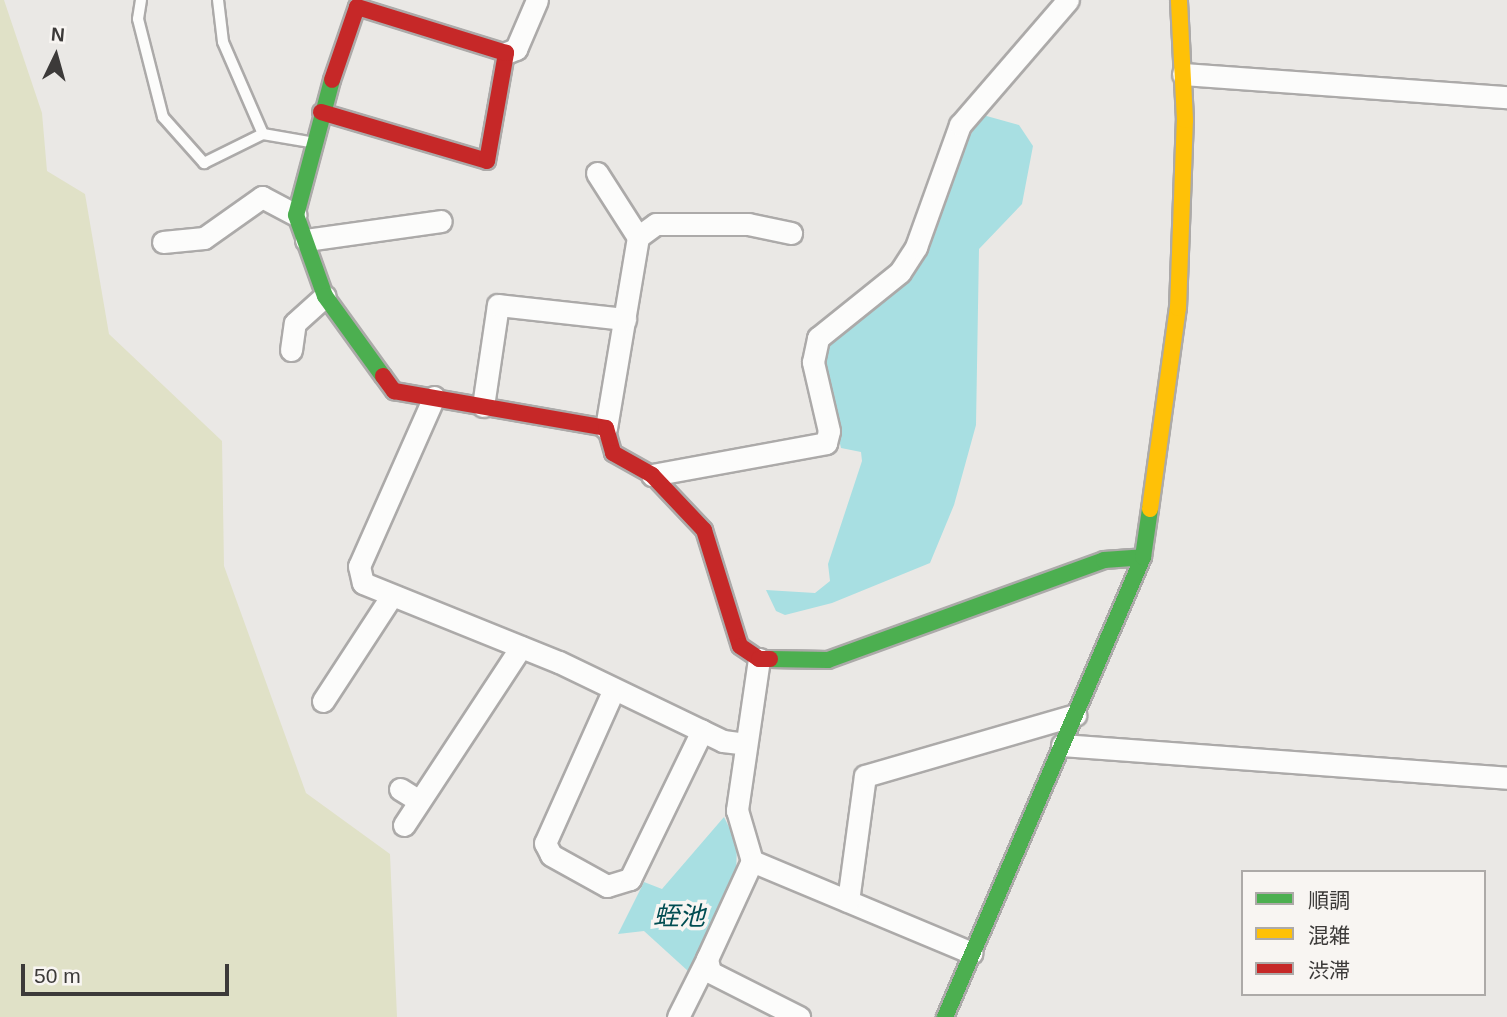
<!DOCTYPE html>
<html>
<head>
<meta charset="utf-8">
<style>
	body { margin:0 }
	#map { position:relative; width:1507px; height:1017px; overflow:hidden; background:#eae8e5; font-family:Arial,"Noto Sans JP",sans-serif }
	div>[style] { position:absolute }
	.green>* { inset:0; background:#e0e1c7 }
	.water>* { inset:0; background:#a8dfe2 }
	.roads { filter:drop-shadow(2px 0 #acaaa9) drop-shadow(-2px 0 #acaaa9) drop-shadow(0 2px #acaaa9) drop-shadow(0 -2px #acaaa9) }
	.lane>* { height:10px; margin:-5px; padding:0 5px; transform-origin:5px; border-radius:5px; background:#fcfcfb }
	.street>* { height:21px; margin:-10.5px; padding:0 10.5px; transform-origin:10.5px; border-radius:10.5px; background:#fcfcfb }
	.fast>* { height:16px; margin:-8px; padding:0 8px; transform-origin:8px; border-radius:8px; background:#4caf50 }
	.slow>* { height:16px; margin:-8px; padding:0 8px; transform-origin:8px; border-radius:8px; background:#ffc107 }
	.jam>* { height:16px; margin:-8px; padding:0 8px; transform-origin:8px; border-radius:8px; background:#c62828 }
	span { translate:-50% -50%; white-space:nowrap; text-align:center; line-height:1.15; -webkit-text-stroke:7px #f8f5f2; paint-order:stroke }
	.water-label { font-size:26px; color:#014d52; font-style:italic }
	.legend { position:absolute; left:1241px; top:870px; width:245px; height:126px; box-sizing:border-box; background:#f8f5f2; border:2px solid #adaaa8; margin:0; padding:9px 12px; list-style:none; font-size:21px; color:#3c3a39 }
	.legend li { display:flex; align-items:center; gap:14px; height:35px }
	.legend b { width:35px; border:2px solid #adaaa8 }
	.north { position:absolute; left:21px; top:21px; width:70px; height:70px; -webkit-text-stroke:5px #f8f5f2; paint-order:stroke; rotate:5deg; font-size:19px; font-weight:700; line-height:28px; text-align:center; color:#3c3a39 }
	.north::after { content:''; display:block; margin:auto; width:24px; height:32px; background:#3c3a39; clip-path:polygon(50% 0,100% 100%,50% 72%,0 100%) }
	.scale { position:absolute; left:21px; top:964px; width:208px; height:32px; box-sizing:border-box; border:4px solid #3c3a39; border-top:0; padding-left:9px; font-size:21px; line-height:24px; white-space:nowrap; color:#3c3a39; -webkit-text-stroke:5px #f8f5f2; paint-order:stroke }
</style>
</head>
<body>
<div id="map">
	<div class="green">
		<div style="clip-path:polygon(0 0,4px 0,42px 113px,47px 171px,85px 194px,109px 334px,222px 441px,224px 566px,306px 793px,390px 854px,397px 1017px,0 1017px)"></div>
	</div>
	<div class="water">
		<div style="clip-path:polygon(983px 115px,1019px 125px,1033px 146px,1022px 204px,979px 249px,976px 425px,954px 505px,930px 563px,832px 603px,785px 615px,776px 611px,766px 590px,815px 593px,830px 581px,828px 564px,862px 461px,861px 452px,841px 448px,824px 375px,824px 350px,830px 338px,901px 286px,918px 267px,967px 140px)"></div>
		<div style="clip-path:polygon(724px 817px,737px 843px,736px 875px,688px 971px,644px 931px,618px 934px,644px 882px,662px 889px)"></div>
	</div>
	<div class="roads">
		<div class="lane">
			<div style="left:141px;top:0;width:19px;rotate:99deg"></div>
			<div style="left:138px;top:19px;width:101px;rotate:75.7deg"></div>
			<div style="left:163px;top:117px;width:62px;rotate:48.3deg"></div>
			<div style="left:204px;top:163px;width:66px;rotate:-26.2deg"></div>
			<div style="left:263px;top:134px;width:48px;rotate:9.7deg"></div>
			<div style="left:218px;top:0;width:42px;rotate:83.2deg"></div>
			<div style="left:223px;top:42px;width:100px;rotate:66.5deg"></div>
		</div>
		<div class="street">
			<div style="left:506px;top:53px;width:11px;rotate:-22deg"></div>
			<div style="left:516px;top:49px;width:53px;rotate:-66.8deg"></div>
			<div style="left:1183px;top:74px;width:325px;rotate:4.1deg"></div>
			<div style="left:597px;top:173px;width:76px;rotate:57.4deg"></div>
			<div style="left:638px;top:237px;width:194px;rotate:99.5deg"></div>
			<div style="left:638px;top:237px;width:22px;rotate:-36deg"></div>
			<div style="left:656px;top:224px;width:92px"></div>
			<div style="left:748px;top:224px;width:44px;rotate:11.8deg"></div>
			<div style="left:306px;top:240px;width:136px;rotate:-8deg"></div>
			<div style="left:163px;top:242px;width:41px;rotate:-5.6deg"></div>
			<div style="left:204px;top:238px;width:71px;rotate:-35.3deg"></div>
			<div style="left:262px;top:197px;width:38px;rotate:28deg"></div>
			<div style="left:291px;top:350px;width:27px;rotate:-82deg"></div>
			<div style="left:295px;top:323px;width:40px;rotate:-42deg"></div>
			<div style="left:434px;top:397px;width:185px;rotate:113.9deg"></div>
			<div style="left:359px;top:566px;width:17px;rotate:77deg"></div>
			<div style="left:363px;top:583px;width:211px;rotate:22deg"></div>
			<div style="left:559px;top:662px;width:182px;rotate:25.7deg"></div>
			<div style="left:723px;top:741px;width:23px;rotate:7deg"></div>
			<div style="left:483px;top:406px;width:102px;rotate:-81.6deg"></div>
			<div style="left:498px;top:305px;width:128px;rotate:6.3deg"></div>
			<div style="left:652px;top:475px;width:177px;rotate:-10.4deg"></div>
			<div style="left:826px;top:443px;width:12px;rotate:-76deg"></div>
			<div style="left:829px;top:431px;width:71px;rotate:-103.1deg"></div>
			<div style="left:813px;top:362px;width:25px;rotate:-78deg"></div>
			<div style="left:818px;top:338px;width:105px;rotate:-38.8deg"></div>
			<div style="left:900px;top:272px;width:30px;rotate:-57deg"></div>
			<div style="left:916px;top:247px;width:130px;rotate:-70.2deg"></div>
			<div style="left:960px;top:125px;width:165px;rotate:-49.2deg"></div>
			<div style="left:759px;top:659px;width:153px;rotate:98.3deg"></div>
			<div style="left:737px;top:810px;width:53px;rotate:73.6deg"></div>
			<div style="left:752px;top:861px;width:238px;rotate:22.7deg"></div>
			<div style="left:614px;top:689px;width:169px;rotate:114.1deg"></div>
			<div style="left:545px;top:843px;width:13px;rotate:63deg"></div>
			<div style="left:551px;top:855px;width:64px;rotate:29deg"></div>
			<div style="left:607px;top:886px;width:24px;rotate:-17deg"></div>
			<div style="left:630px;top:879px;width:165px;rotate:-64.1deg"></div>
			<div style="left:323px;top:701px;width:126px;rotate:-56.9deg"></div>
			<div style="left:1062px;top:745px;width:446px;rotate:4.2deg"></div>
			<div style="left:400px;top:789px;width:22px;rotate:32deg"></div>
			<div style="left:404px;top:825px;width:213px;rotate:-56.7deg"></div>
			<div style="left:752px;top:861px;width:108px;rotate:114.7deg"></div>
			<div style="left:707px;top:959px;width:13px;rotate:77deg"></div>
			<div style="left:710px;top:972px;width:100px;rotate:26.8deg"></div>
			<div style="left:848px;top:901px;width:126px;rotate:-82.3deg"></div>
			<div style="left:865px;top:776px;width:219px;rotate:-16.2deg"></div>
			<div style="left:678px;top:1017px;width:65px;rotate:-63.4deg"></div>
		</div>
		<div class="fast">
			<div style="left:332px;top:80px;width:140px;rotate:104.9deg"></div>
			<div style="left:296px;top:215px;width:86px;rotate:70.3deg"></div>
			<div style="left:325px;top:296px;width:99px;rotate:54.1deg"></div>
			<div style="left:770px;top:659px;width:58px;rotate:1deg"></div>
			<div style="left:828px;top:660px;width:294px;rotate:-19.9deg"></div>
			<div style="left:1104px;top:560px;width:39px;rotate:-4deg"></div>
			<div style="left:945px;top:1017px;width:501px;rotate:-66.71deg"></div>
			<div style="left:1143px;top:557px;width:49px;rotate:-81.7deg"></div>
		</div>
		<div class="slow">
			<div style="left:1150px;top:509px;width:203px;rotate:-82.1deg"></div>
			<div style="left:1178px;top:308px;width:188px;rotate:-87.9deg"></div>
			<div style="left:1185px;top:120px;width:120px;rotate:-92.9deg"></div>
		</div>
		<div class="jam">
			<div style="left:321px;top:112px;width:173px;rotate:16.4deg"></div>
			<div style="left:487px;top:161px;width:110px;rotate:-80deg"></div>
			<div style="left:506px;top:53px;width:156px;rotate:-162.8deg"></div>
			<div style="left:357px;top:7px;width:77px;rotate:108.9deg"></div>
			<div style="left:383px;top:376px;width:19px;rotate:54deg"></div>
			<div style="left:394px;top:391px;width:215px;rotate:9.9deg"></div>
			<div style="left:606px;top:428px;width:26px;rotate:74deg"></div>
			<div style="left:613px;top:453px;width:45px;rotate:29.4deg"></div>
			<div style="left:652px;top:475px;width:76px;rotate:46.6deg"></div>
			<div style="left:704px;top:530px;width:121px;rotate:72.8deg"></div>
			<div style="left:740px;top:646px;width:23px;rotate:34deg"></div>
			<div style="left:759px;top:659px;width:11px"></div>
		</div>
	</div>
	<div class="water-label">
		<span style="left:679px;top:917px">蛭池</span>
	</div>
	<ul class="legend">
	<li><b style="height:9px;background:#4caf50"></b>順調</li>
	<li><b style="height:9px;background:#ffc107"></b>混雑</li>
	<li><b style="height:9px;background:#c62828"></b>渋滞</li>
	</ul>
	<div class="north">N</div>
	<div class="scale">50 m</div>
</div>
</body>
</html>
